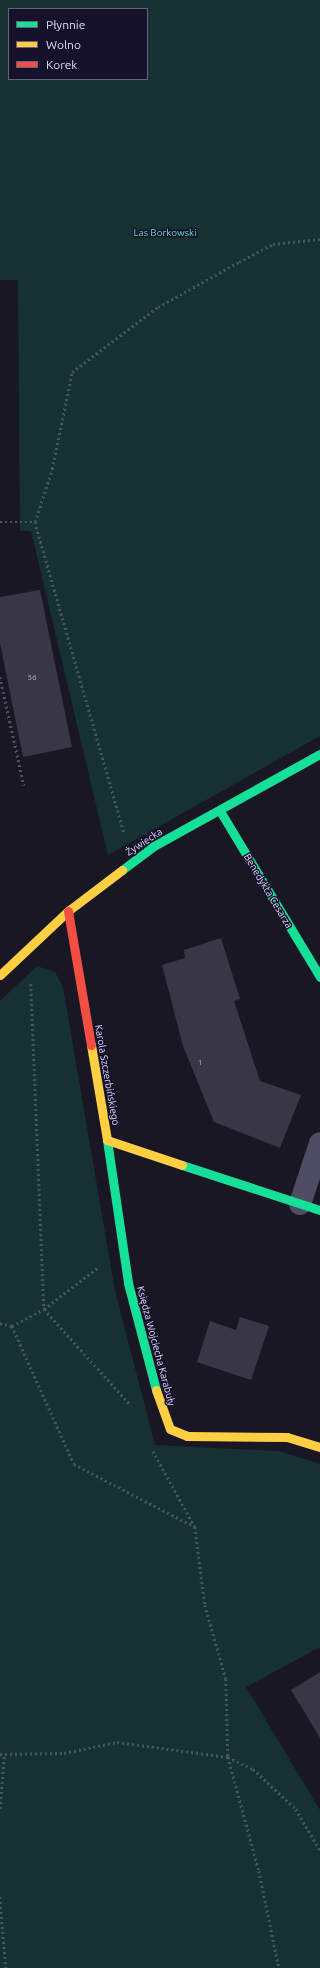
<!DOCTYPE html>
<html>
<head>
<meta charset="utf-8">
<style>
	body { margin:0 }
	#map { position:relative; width:320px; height:1968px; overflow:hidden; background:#1a1725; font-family:Ubuntu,sans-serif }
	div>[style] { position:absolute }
	.green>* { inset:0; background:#153132 }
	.building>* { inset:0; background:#393646 }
	.path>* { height:2.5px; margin-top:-1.25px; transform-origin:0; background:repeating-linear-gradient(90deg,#485564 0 2px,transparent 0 5px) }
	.street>* { height:22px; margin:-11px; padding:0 11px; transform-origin:11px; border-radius:11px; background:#4e4d65 }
	.fast>* { height:9px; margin:-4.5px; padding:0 4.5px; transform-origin:4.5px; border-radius:4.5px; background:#16e098 }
	.slow>* { height:9px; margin:-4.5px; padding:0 4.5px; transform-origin:4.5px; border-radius:4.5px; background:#ffcf43 }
	.jam>* { height:9px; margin:-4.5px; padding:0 4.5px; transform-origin:4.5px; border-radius:4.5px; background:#f24e42 }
	span { translate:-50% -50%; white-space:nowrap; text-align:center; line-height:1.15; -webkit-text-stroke:3px #16112b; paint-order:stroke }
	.number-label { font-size:8px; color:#b6b2d1 }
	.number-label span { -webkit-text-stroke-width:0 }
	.park-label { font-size:10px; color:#66e0c4 }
	.street-label { font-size:10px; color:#e0dcff }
	.legend { position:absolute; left:8px; top:8px; width:140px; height:72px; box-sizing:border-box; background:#16112b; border:1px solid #676280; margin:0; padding:5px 7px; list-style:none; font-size:12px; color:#e0dcff }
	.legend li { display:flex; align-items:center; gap:8px; height:20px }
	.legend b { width:20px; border:1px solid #676280 }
</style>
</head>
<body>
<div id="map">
	<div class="green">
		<div style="clip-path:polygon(evenodd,0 0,320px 0,320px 736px,108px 855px,31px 531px,20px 531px,18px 280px,0 280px,0 0,9px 9px,147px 9px,147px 79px,9px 79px,9px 9px)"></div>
		<div style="clip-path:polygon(37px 966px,55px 972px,63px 987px,115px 1291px,155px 1445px,279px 1451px,320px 1464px,320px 1647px,246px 1687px,320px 1810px,320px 1968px,0 1968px,0 1001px)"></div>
	</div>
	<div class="building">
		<div style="clip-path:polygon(40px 590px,72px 747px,23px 757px,0 643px,0 597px)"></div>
		<div style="clip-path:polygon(221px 938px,240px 999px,234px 1001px,260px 1081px,301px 1095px,280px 1148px,214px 1122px,183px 1046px,162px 965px,185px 958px,184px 950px)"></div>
		<div style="clip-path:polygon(240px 1317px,269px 1326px,251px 1380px,197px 1362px,210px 1321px,236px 1330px)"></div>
		<div style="clip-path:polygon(320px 1672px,320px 1738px,291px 1690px)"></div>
	</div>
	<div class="path">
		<div style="left:0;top:522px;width:35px"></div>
		<div style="left:35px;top:522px;width:56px;rotate:-72.2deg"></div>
		<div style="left:52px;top:469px;width:99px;rotate:-78.3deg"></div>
		<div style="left:72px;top:372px;width:108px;rotate:-37.1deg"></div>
		<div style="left:158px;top:307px;width:93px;rotate:-29.1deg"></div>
		<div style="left:239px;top:262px;width:38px;rotate:-28deg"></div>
		<div style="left:273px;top:244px;width:47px;rotate:-6.1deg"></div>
		<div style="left:35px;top:522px;width:323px;rotate:74deg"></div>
		<div style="left:0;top:677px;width:111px;rotate:77.5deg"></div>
		<div style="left:31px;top:984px;width:325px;rotate:87.7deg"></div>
		<div style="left:44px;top:1309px;width:127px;rotate:47.9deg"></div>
		<div style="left:0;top:1323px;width:12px;rotate:14deg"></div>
		<div style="left:12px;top:1326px;width:36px;rotate:-28deg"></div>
		<div style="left:44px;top:1309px;width:67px;rotate:-37.7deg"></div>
		<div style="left:12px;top:1326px;width:151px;rotate:65.8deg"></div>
		<div style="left:74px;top:1464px;width:134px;rotate:27.5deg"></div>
		<div style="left:153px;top:1451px;width:87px;rotate:61.1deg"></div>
		<div style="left:195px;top:1527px;width:79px;rotate:82.7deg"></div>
		<div style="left:205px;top:1605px;width:77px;rotate:74.2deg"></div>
		<div style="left:226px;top:1679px;width:78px;rotate:88.5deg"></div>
		<div style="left:228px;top:1757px;width:118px;rotate:74.8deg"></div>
		<div style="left:259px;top:1871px;width:99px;rotate:78.3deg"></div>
		<div style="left:0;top:1754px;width:64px;rotate:-0.9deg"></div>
		<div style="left:64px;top:1753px;width:54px;rotate:-11.7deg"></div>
		<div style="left:117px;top:1742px;width:112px;rotate:7.7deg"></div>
		<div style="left:228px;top:1757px;width:28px;rotate:26deg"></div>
		<div style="left:253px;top:1769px;width:59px;rotate:42.9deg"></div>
		<div style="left:296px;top:1809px;width:48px;rotate:59.7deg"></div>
		<div style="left:0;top:1809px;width:55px;rotate:-85.8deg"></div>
		<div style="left:0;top:1897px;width:71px;rotate:85.2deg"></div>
	</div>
	<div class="street">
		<div style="left:300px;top:1204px;width:64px;rotate:-71.8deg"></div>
	</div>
	<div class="fast">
		<div style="left:220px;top:811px;width:194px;rotate:58.9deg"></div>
		<div style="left:122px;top:870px;width:38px;rotate:-37deg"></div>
		<div style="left:152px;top:847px;width:192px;rotate:-29deg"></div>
		<div style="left:107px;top:1140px;width:145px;rotate:81.6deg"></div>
		<div style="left:128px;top:1283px;width:111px;rotate:75.3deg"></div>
		<div style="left:182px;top:1165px;width:145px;rotate:18.1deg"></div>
	</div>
	<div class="slow">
		<div style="left:0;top:975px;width:93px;rotate:-43.3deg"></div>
		<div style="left:68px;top:911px;width:68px;rotate:-37.2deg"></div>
		<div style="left:91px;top:1045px;width:96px;rotate:80.4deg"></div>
		<div style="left:107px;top:1140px;width:79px;rotate:18.4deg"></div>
		<div style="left:156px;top:1390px;width:41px;rotate:70.3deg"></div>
		<div style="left:170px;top:1429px;width:18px;rotate:22deg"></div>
		<div style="left:187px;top:1436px;width:100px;rotate:0.6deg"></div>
		<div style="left:287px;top:1437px;width:34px;rotate:17deg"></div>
	</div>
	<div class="jam">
		<div style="left:68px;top:911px;width:136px;rotate:80.3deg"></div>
	</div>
	<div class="number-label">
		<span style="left:32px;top:678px">56</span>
		<span style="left:200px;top:1063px">1</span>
	</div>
	<div class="park-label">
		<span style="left:165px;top:233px">Las Borkowski</span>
	</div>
	<div class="street-label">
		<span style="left:144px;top:842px;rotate:-33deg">Żywiecka</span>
		<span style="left:268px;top:891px;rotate:59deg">Benedykta Cesarza</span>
		<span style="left:107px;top:1075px;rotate:80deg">Karola Szczerbińskiego</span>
		<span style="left:156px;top:1346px;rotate:75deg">Księdza Wojciecha Karabuły</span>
	</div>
	<ul class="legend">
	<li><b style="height:5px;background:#16e098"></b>Płynnie</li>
	<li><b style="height:5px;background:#ffcf43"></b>Wolno</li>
	<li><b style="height:5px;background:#f24e42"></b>Korek</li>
	</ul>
</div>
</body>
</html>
